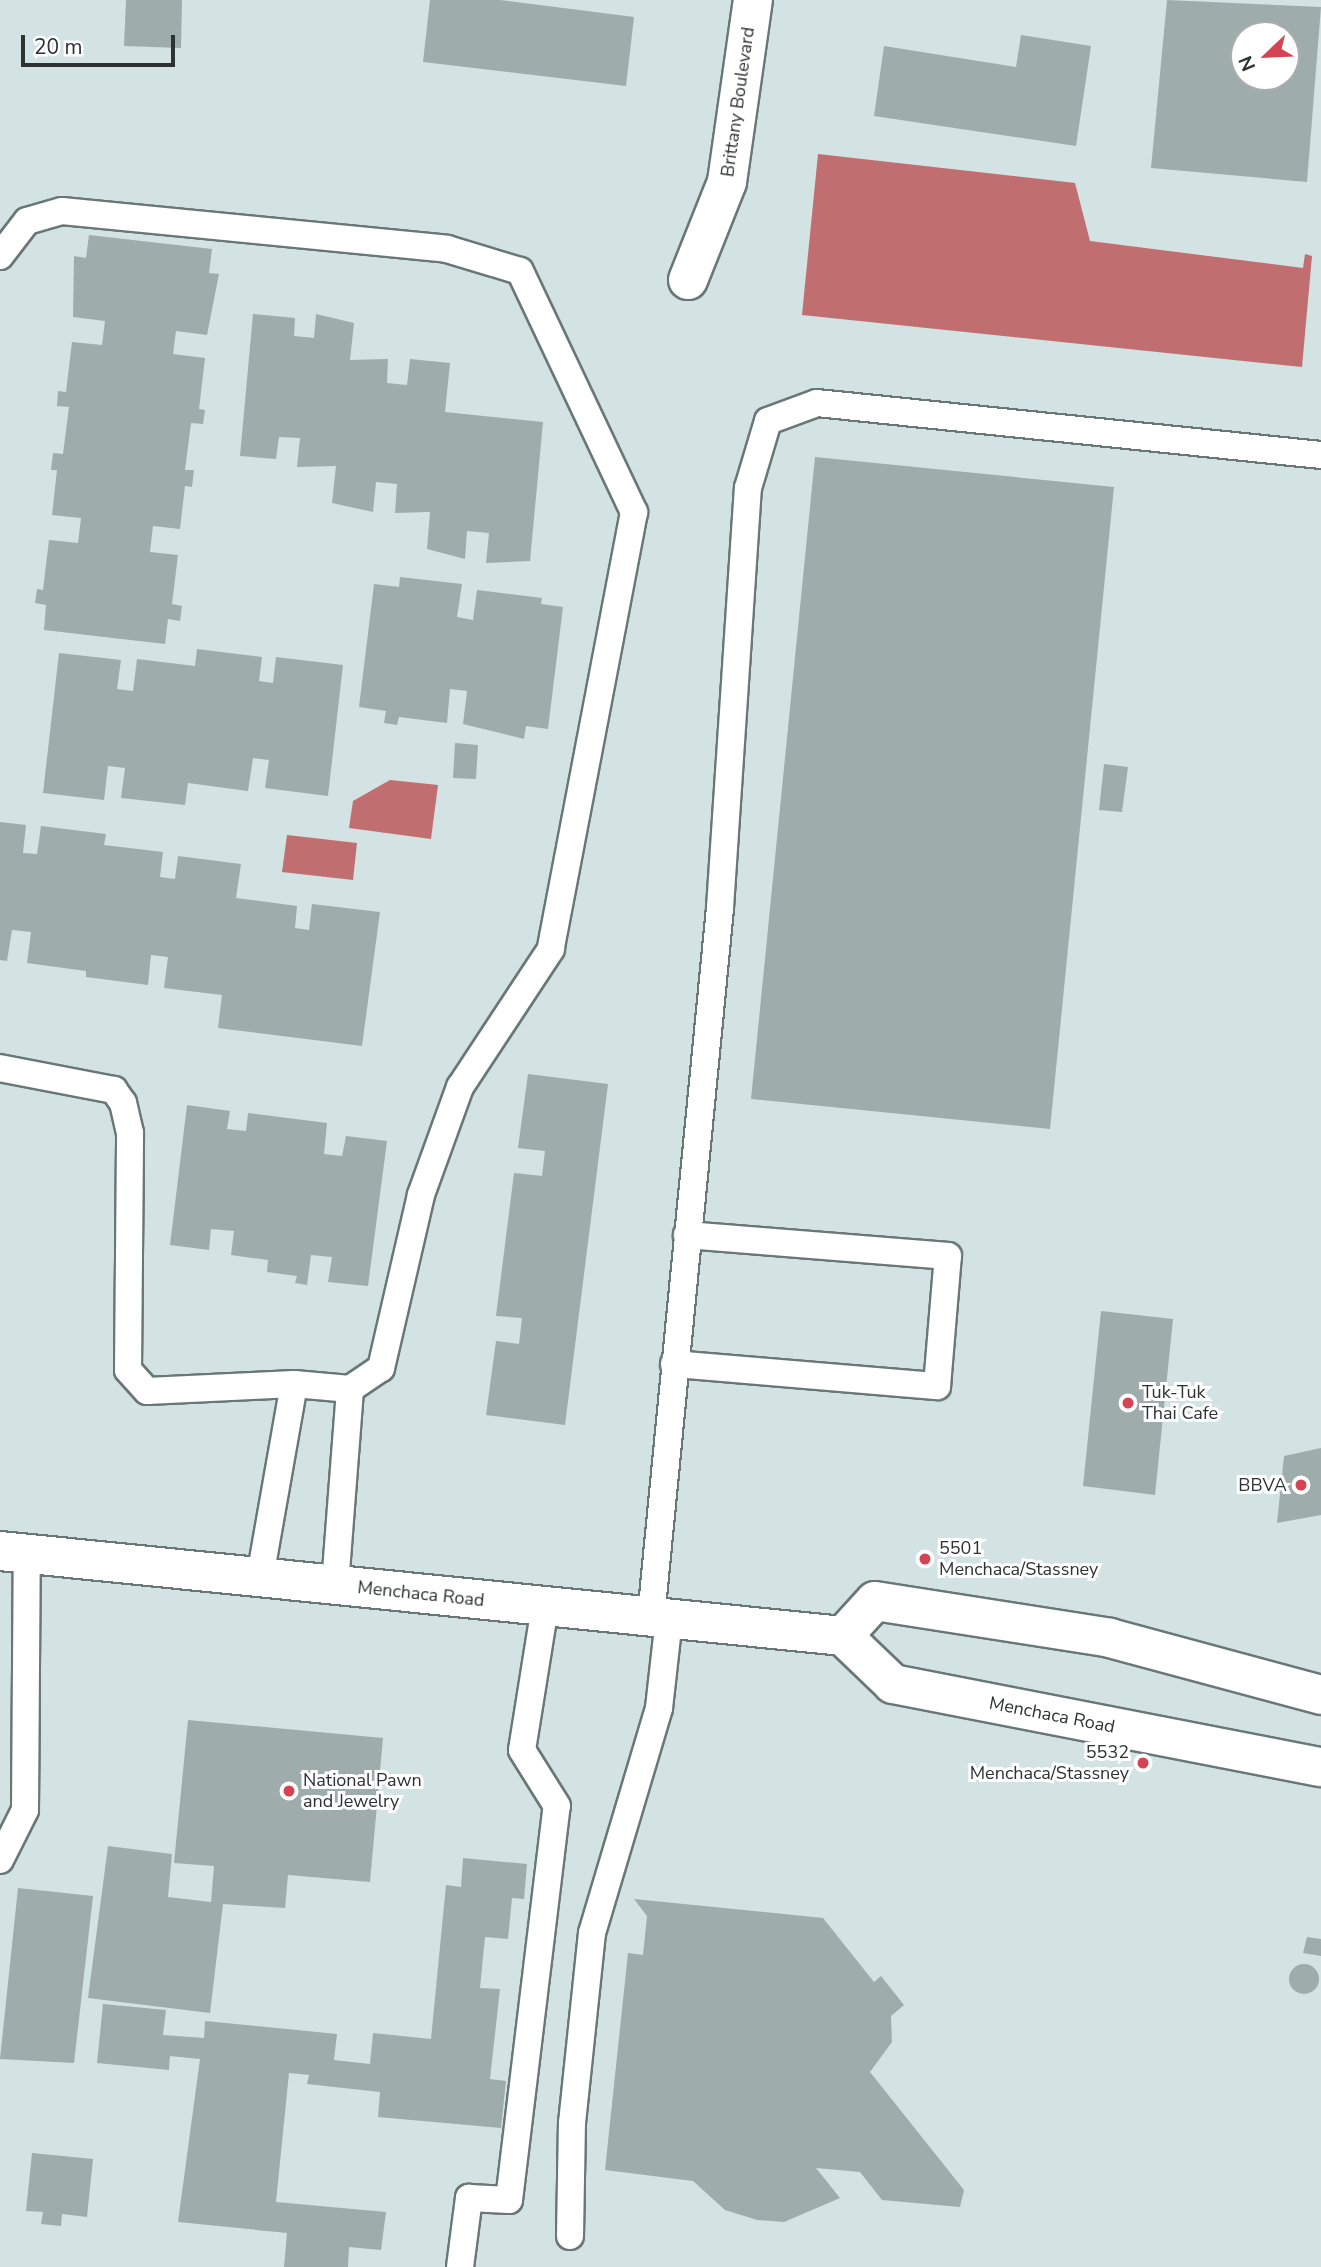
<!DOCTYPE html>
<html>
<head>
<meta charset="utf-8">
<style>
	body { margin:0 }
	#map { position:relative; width:1321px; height:2267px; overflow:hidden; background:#d3e2e2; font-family:"Nunito Sans",sans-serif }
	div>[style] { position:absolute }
	.water>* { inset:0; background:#c16e70 }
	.building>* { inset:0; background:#9eacac }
	.round { border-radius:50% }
	.roads { filter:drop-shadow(2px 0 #6a7777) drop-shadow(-2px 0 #6a7777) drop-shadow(0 2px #6a7777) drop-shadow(0 -2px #6a7777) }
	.service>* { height:26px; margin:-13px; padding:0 13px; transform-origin:13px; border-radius:13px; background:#fff }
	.minor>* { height:38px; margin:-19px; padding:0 19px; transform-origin:19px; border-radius:19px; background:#fff }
	.secondary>* { height:38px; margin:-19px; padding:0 19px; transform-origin:19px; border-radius:19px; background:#fff }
	.dots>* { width:19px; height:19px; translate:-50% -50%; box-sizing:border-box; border:4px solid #fff; border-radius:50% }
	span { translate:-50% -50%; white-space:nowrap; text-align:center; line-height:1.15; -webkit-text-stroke:6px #fff; paint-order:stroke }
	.street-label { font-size:18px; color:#2d3232 }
	.poi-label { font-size:18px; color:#2d3232 }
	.left { translate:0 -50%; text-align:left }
	.right { translate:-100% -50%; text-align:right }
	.north { position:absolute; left:1230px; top:21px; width:70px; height:70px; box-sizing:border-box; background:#fff; border:2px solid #abadad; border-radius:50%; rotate:247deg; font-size:19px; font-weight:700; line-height:28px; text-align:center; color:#2d3232 }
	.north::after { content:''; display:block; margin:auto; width:24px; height:32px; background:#d54453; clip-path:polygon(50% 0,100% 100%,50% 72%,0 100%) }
	.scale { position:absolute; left:21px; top:35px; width:154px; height:32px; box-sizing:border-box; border:4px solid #2d3232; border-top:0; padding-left:9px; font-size:21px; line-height:24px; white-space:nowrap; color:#2d3232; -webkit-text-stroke:5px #fff; paint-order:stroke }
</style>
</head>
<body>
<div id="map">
	<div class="water">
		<div style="clip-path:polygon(818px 154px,1075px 183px,1090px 241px,1303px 268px,1305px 254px,1312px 256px,1302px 367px,802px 315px)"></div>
		<div style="clip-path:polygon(390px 780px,438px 785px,431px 839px,349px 828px,353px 801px)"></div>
		<div style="clip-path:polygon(287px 835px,357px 843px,353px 880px,282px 872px)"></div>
	</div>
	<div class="building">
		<div style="clip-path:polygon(126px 0,182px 0,181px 48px,124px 46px)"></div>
		<div style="clip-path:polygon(430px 0,500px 0,634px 17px,626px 86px,423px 62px)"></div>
		<div style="clip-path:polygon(evenodd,1167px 0,1321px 7px,1307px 182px,1151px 168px,1167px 0,1244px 35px,1286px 35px,1286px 77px,1244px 77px,1244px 35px)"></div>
		<div style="clip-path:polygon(1021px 35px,1091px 46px,1076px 146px,874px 116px,884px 46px,1016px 67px)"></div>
		<div style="clip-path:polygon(89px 235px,212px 249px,209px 273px,219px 274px,207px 335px,176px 331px,173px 354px,205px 358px,199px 409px,205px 410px,203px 424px,191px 423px,185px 470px,194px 470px,192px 487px,185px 486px,180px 529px,153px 526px,150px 552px,178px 555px,172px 604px,182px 606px,180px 621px,168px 619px,165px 644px,44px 630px,46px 605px,35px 603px,37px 589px,43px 590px,49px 540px,78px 543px,81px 518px,52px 515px,57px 470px,51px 470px,53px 453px,63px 454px,69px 407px,57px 406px,58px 391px,66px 392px,72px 342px,102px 345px,105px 321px,73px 317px,74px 256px,86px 258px)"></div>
		<div style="clip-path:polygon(253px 314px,295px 318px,294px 336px,314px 338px,316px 314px,354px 323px,350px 360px,388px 359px,387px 383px,407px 385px,410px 359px,450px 363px,445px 412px,543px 422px,530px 561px,486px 563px,489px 533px,467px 531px,465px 559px,427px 549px,430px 512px,395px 513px,397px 484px,376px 482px,373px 512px,332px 503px,336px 466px,297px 467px,300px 438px,279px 437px,276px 459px,240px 456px)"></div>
		<div style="clip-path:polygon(815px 457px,1114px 487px,1050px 1129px,751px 1099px)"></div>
		<div style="clip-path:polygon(400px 577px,462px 584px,457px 617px,473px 620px,477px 590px,542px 598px,541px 604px,563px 607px,548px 729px,526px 726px,524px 739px,463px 724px,467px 691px,450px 689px,447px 723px,399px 717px,397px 725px,384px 723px,386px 711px,359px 707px,374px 584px,399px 587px)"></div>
		<div style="clip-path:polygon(197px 649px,262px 657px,259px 681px,273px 683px,276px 657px,343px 665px,328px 796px,265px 788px,269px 760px,253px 758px,248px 791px,188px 783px,185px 805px,121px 798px,125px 768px,108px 766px,104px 800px,43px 793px,59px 653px,121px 660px,117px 689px,133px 691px,137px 659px,195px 666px)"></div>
		<div style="clip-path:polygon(455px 743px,478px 745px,476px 779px,453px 778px)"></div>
		<div style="clip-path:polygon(1104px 764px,1128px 767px,1122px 812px,1099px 810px)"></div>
		<div style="clip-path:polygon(0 822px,26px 825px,23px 853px,37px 854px,41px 826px,106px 834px,104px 845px,163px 852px,160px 877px,175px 879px,178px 856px,241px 864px,236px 898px,297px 906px,295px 928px,309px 930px,312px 904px,380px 912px,362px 1046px,218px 1028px,222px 995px,164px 988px,168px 957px,151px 955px,148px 985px,86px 977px,86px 971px,27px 963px,31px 932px,12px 930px,7px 961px,0 960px)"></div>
		<div style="clip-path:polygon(528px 1074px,608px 1084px,565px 1425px,486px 1415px,496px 1341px,519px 1344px,522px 1318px,496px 1316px,514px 1173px,542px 1176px,545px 1151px,518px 1148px)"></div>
		<div style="clip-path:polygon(187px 1105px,230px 1111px,227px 1129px,246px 1131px,248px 1113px,327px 1123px,324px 1154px,342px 1156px,346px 1136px,387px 1141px,368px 1286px,328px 1282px,332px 1257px,311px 1255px,307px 1285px,295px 1283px,297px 1276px,267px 1272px,268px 1260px,231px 1255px,234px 1231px,211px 1229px,209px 1250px,170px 1245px)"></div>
		<div style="clip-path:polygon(1101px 1311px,1173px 1319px,1155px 1495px,1083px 1486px)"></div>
		<div style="clip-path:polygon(1321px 1448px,1321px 1515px,1277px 1523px,1284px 1456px)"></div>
		<div style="clip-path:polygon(188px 1720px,383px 1738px,370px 1882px,288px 1875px,285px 1908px,223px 1904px,210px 2013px,88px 1998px,108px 1846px,172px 1854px,168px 1897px,211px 1902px,214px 1866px,174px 1863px)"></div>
		<div style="clip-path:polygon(463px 1858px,527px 1864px,524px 1899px,512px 1898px,508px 1939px,485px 1937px,480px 1988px,500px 1989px,490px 2079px,506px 2081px,501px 2128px,378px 2117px,380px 2092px,307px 2084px,309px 2075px,289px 2073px,276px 2202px,386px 2212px,381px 2250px,349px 2247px,348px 2267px,284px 2267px,287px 2233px,178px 2222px,200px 2059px,170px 2056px,169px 2070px,97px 2063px,103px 2004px,166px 2010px,163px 2035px,204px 2038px,205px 2021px,337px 2034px,334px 2060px,370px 2064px,373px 2033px,431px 2039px,446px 1885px,461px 1887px)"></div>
		<div style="clip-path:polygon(18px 1888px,93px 1896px,74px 2063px,0 2059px)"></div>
		<div style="clip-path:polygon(634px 1899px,823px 1918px,874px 1982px,881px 1976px,904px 2005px,891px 2016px,892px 2042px,870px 2072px,964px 2190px,960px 2207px,882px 2200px,860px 2172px,816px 2168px,840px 2198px,784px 2222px,757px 2220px,725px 2210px,693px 2181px,605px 2170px,628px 1953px,643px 1955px,647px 1916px)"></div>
		<div style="clip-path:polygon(1307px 1937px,1321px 1939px,1321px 1956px,1303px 1953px)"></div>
		<div class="round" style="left:1289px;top:1964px;width:30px;height:30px"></div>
		<div style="clip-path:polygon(32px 2153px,93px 2159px,87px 2217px,62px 2214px,61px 2226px,41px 2224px,43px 2212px,26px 2211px)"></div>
	</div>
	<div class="roads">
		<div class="service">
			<div style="left:0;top:256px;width:44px;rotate:-52.4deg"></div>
			<div style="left:27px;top:221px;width:36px;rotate:-16deg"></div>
			<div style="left:62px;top:211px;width:387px;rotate:5.6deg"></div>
			<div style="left:447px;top:249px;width:76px;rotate:16.8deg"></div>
			<div style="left:520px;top:271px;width:267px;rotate:64.7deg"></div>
			<div style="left:634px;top:512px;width:445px;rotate:100.8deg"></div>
			<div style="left:551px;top:949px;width:165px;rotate:123.4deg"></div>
			<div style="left:460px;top:1087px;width:115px;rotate:109.9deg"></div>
			<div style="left:421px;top:1195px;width:178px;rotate:103deg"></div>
			<div style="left:381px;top:1368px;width:37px;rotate:146deg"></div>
			<div style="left:350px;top:1389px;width:56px;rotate:-174.9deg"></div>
			<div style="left:294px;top:1384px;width:147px;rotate:177.3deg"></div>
			<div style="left:147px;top:1391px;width:28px;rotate:-132deg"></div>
			<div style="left:128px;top:1370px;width:237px;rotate:-89.5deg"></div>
			<div style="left:130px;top:1133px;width:31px;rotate:-103deg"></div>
			<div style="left:123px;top:1103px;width:16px;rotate:-125deg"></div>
			<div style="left:114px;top:1090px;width:116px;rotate:-169.1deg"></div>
			<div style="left:674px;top:1364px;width:264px;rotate:4.8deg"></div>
			<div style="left:937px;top:1386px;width:130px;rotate:-85.2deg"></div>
			<div style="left:948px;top:1256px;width:262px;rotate:-175.4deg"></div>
			<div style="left:260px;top:1577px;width:196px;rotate:-80deg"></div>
			<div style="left:335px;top:1585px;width:197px;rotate:-85.6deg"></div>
			<div style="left:651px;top:1617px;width:712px;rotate:-84.44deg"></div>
			<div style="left:720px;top:908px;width:421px;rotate:-86.2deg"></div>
			<div style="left:748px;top:488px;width:70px;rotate:-73.4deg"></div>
			<div style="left:768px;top:421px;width:52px;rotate:-20.2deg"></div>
			<div style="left:817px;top:403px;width:507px;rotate:5.89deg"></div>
			<div style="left:0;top:1860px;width:56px;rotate:-63.4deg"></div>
			<div style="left:25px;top:1810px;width:257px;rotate:-89.6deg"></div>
			<div style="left:570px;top:2236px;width:113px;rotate:-89deg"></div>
			<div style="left:572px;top:2123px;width:191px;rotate:-84deg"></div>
			<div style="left:592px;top:1933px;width:235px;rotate:-73.4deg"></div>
			<div style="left:659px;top:1708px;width:90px;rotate:-83.6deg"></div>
			<div style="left:460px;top:2267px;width:70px;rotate:-82.6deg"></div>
			<div style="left:469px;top:2198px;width:40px;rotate:2.9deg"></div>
			<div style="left:509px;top:2200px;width:397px;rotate:-83.1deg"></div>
			<div style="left:557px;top:1806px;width:66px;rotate:-122deg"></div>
			<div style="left:522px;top:1750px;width:146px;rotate:-80.9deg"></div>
		</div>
		<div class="minor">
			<div style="left:688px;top:280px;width:105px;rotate:-68.3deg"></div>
			<div style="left:727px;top:182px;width:184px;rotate:-81.9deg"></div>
		</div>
		<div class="secondary">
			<div style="left:0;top:1551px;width:847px;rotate:5.76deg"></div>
			<div style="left:843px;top:1636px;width:69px;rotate:43.8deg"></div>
			<div style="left:893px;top:1684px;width:436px;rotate:11deg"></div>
			<div style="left:843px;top:1636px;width:47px;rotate:-47.6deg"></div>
			<div style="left:875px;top:1601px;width:238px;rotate:8.9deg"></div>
			<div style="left:1110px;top:1638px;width:219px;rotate:15.1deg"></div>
		</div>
	</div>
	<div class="dots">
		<div style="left:1128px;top:1403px;background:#d54453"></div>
		<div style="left:1301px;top:1485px;background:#d54453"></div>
		<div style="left:925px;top:1559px;background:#d54453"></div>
		<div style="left:1143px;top:1763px;background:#d54453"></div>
		<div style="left:289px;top:1791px;background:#d54453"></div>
	</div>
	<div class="street-label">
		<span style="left:738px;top:102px;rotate:-82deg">Brittany Boulevard</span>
		<span style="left:421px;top:1594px;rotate:6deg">Menchaca Road</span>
		<span style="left:1052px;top:1715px;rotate:11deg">Menchaca Road</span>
	</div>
	<div class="poi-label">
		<span class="left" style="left:1142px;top:1403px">Tuk-Tuk<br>Thai Cafe</span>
		<span class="right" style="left:1287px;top:1485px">BBVA</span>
		<span class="left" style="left:939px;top:1559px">5501<br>Menchaca/Stassney</span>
		<span class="right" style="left:1129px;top:1763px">5532<br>Menchaca/Stassney</span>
		<span class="left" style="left:303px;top:1791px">National Pawn<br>and Jewelry</span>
	</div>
	<div class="north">N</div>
	<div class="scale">20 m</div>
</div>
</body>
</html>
